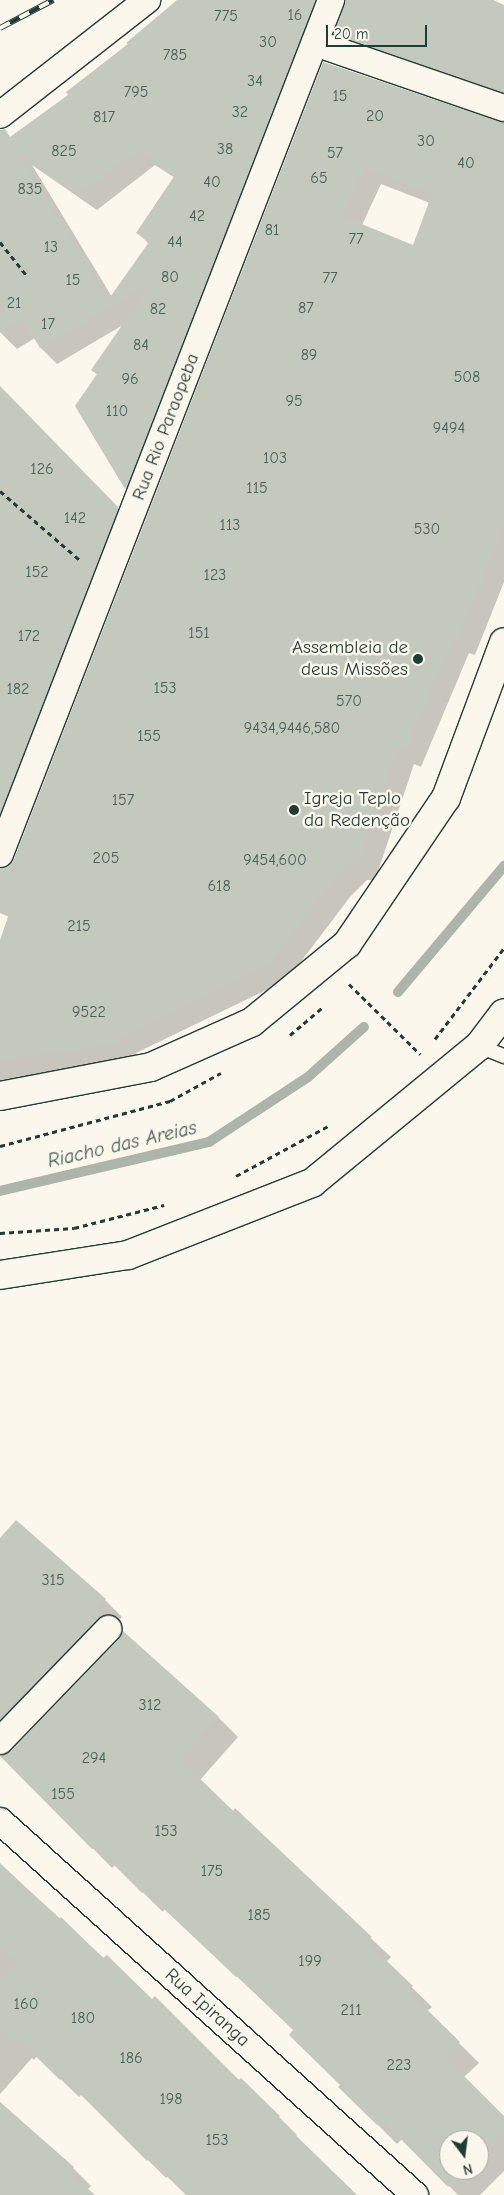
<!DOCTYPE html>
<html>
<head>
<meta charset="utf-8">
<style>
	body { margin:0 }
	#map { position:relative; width:504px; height:2195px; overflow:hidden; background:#fbf7ec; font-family:"Comic Neue",sans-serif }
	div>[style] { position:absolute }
	.shadow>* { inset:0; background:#0003 }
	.stream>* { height:10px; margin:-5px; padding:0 5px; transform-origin:5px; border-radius:5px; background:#adb4aa }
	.building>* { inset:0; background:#c4c9be }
	.path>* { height:3px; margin-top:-1.5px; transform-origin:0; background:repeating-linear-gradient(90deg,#1f3d34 0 5px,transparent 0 9px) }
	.roads { filter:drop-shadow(1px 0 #1f3d34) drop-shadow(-1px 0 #1f3d34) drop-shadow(0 1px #1f3d34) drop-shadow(0 -1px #1f3d34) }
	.lane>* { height:14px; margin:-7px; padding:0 7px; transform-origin:7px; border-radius:7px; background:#fbf7ec }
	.street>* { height:26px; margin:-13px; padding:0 13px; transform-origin:13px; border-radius:13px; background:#fbf7ec }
	.primary>* { height:28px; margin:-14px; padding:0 14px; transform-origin:14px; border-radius:14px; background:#fbf7ec }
	.rail>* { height:5.5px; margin-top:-2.75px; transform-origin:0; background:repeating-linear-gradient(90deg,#fbf7ec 0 11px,#1f3d34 0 22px); box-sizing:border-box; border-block:1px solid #1f3d34 }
	.dots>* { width:14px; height:14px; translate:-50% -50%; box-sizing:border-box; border:2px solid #fbf7ec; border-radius:50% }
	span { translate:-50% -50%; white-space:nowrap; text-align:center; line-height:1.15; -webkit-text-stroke:5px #fbf7ec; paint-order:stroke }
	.number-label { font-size:16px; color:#486056 }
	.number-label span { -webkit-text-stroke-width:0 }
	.street-label { font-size:19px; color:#1f3d34 }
	.poi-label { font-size:19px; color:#1f3d34 }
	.right { translate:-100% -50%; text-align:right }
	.left { translate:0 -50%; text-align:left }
	.water-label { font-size:20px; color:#425b52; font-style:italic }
	.north { position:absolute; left:439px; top:2130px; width:50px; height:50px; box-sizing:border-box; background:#fbf7ec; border:1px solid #a3ada2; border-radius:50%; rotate:165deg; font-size:14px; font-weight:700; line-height:20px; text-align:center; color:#1f3d34 }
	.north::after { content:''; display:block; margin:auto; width:18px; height:22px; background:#1f3d34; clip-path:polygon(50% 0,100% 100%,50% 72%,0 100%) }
	.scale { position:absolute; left:326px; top:25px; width:101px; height:22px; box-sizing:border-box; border:2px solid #1f3d34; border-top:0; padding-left:6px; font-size:15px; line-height:18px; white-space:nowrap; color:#1f3d34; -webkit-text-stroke:4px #fbf7ec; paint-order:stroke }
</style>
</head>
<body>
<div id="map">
	<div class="shadow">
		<div style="clip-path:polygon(evenodd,179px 0,456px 0,504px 6px,504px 102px,352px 50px,336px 33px,347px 1px,339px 5px,142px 505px,126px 488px,76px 406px,98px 375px,92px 370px,123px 325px,57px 364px,41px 348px,35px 338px,17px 349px,0 332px,0 145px,70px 95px,179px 0,32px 165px,97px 210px,155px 165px,175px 178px,138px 233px,149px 244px,112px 297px,32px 165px)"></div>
		<div style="clip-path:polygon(evenodd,324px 63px,504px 124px,504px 582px,475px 655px,469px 653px,421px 767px,414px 764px,375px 880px,367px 880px,350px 897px,287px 980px,136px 1053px,133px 1061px,33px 1074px,31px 1079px,0 1080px,0 944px,9px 917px,0 913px,0 418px,80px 470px,134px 525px,2px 870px,10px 867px,15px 860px,324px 63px,381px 184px,430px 203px,413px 246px,362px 225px,381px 184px)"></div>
		<div style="clip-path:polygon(evenodd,0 1539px,105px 1600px,122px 1617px,114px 1627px,120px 1633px,7px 1748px,4px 1756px,218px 1717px,238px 1737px,200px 1780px,391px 1957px,386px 1962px,432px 2007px,427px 2011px,479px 2063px,464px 2077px,504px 2117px,504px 2171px,480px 2195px,458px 2195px,402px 2139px,397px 2144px,340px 2087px,342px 2085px,295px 2031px,165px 1909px,163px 1912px,115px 1865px,112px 1868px,0 1753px,0 1539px,449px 2140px,479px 2140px,479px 2170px,449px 2170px,449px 2140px)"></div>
		<div style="clip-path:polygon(0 1864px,279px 2117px,297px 2135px,295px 2137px,355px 2195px,187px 2195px,168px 2176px,166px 2178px,82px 2094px,79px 2097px,37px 2056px,34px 2060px,32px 2058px,0 2094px)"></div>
		<div style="clip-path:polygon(0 2102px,73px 2168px,91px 2186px,87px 2190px,93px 2195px,0 2195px)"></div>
	</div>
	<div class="stream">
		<div style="left:398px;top:992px;width:165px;rotate:-49.9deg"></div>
		<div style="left:0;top:1191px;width:215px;rotate:-13.2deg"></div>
		<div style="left:209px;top:1142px;width:118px;rotate:-33.3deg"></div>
		<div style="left:308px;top:1077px;width:75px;rotate:-41.8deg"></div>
	</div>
	<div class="building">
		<div style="clip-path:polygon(evenodd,177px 0,315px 0,125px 489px,75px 406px,97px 374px,91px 370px,152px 282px,40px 348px,22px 319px,0 332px,0 130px,5px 129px,10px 137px,68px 95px,66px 92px,128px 44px,126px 43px,177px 0,138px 149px,175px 175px,136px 233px,149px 242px,108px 300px,18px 152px,79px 194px,138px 149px)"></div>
		<div style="clip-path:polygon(346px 0,493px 0,504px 5px,504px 92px,334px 34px)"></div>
		<div style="clip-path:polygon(evenodd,323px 62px,504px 123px,504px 525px,458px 639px,453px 637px,405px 751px,397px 748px,359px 863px,350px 863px,333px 880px,270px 963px,120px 1037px,116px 1044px,0 1060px,0 940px,9px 914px,0 911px,0 869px,9px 866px,14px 859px,323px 62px,364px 168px,432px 194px,413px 245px,342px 216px,364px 168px)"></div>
		<div style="clip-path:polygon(0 386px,118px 507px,0 812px)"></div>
		<div style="clip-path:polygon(16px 1520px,106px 1599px,97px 1608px,104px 1615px,97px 1619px,0 1719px,0 1538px)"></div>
		<div style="clip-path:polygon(123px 1631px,219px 1717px,181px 1760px,233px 1811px,235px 1808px,372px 1937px,367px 1942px,413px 1986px,408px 1991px,460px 2042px,445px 2057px,504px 2116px,504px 2132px,479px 2157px,479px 2140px,449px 2140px,449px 2170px,465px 2170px,448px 2187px,382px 2120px,377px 2125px,338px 2087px,340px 2085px,289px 2035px,293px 2030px,237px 1976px,236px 1977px,145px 1891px,142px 1893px,95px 1846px,92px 1849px,0 1756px,11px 1751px,119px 1639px)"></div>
		<div style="clip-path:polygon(0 1863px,59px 1919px,61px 1917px,103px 1958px,107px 1955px,152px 1999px,155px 1996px,239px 2080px,241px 2078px,280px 2116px,278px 2118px,357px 2195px,186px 2195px,149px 2159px,147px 2161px,63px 2077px,60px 2080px,18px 2039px,14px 2043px,0 2028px,0 1980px,17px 1963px,0 1947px)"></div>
		<div style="clip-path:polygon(0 2102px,74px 2167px,69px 2172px,95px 2195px,0 2195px)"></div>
	</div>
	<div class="path">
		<div style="left:0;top:242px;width:43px;rotate:51.5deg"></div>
		<div style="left:0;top:491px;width:106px;rotate:40.8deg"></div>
		<div style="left:349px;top:984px;width:100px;rotate:44.6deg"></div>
		<div style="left:290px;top:1035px;width:43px;rotate:-40.3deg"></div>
		<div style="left:435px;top:1039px;width:114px;rotate:-52.8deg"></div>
		<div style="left:0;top:1146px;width:176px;rotate:-14.8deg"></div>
		<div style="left:170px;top:1101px;width:58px;rotate:-28.8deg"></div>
		<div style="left:236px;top:1176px;width:107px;rotate:-28.5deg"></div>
		<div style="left:0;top:1233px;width:74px;rotate:-3.9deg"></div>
		<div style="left:74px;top:1228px;width:93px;rotate:-14.3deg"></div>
	</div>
	<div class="roads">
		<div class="lane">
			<div style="left:479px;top:1046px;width:27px;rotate:22deg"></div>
		</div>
		<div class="street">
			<div style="left:315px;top:43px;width:200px;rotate:19deg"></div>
			<div style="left:0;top:115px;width:187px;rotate:-38deg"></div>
			<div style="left:0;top:854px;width:916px;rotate:-68.81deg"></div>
			<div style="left:0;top:1741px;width:156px;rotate:-46deg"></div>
			<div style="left:0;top:1821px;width:559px;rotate:42.03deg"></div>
		</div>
		<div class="primary">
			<div style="left:0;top:1096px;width:154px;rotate:-10.9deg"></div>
			<div style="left:151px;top:1067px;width:111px;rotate:-24deg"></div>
			<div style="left:252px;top:1022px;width:123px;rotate:-39.4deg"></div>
			<div style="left:347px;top:944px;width:176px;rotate:-55.9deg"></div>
			<div style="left:446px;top:798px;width:166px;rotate:-69.6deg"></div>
			<div style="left:0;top:1275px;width:130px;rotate:-8.9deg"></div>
			<div style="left:128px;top:1255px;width:198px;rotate:-21.4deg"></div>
			<div style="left:312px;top:1183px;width:216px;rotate:-39.4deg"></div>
			<div style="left:479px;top:1046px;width:41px;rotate:-52.9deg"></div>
		</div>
	</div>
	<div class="rail">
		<div style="left:0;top:28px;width:60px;rotate:-27.8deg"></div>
	</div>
	<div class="dots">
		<div style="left:418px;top:659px;background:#1f3d34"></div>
		<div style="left:294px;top:810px;background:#1f3d34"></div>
	</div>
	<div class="number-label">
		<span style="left:295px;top:15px">16</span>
		<span style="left:226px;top:16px">775</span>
		<span style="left:268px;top:42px">30</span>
		<span style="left:175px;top:55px">785</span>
		<span style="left:255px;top:81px">34</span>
		<span style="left:136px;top:92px">795</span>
		<span style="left:340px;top:96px">15</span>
		<span style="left:240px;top:112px">32</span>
		<span style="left:375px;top:116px">20</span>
		<span style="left:104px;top:117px">817</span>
		<span style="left:426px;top:141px">30</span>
		<span style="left:225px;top:149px">38</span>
		<span style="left:64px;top:151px">825</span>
		<span style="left:335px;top:153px">57</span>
		<span style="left:466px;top:163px">40</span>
		<span style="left:319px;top:178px">65</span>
		<span style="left:212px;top:182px">40</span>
		<span style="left:30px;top:189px">835</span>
		<span style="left:197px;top:216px">42</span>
		<span style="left:272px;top:230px">81</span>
		<span style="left:356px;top:239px">77</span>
		<span style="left:175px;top:242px">44</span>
		<span style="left:51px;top:247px">13</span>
		<span style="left:170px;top:277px">80</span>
		<span style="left:330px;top:278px">77</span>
		<span style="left:73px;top:280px">15</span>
		<span style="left:14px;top:303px">21</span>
		<span style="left:306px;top:308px">87</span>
		<span style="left:158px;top:309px">82</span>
		<span style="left:48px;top:324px">17</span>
		<span style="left:141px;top:345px">84</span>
		<span style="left:309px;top:355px">89</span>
		<span style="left:467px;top:377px">508</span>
		<span style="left:130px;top:379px">96</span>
		<span style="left:294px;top:401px">95</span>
		<span style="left:117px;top:411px">110</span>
		<span style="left:449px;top:428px">9494</span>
		<span style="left:275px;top:458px">103</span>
		<span style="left:42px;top:469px">126</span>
		<span style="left:257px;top:488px">115</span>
		<span style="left:75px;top:518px">142</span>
		<span style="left:230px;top:525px">113</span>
		<span style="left:427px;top:529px">530</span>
		<span style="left:37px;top:572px">152</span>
		<span style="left:215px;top:575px">123</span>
		<span style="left:199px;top:633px">151</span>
		<span style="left:29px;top:636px">172</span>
		<span style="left:165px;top:688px">153</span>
		<span style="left:18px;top:689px">182</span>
		<span style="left:349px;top:701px">570</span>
		<span style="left:292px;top:728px">9434,9446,580</span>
		<span style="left:149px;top:736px">155</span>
		<span style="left:123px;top:800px">157</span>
		<span style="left:106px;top:858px">205</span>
		<span style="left:275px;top:860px">9454,600</span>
		<span style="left:219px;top:886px">618</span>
		<span style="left:79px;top:926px">215</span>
		<span style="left:89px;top:1012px">9522</span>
		<span style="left:53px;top:1580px">315</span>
		<span style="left:150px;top:1705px">312</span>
		<span style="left:94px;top:1758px">294</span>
		<span style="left:63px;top:1794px">155</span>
		<span style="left:166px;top:1831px">153</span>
		<span style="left:212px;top:1871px">175</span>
		<span style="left:259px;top:1915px">185</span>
		<span style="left:310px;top:1961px">199</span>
		<span style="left:26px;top:2004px">160</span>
		<span style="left:351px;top:2010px">211</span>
		<span style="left:83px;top:2018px">180</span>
		<span style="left:131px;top:2058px">186</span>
		<span style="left:399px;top:2065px">223</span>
		<span style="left:171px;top:2099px">198</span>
		<span style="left:217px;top:2140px">153</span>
	</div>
	<div class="street-label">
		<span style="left:166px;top:427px;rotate:-69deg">Rua Rio Paraopeba</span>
		<span style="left:207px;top:2008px;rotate:42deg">Rua Ipiranga</span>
	</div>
	<div class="poi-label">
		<span class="right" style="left:408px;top:659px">Assembleia de<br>deus Missões</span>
		<span class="left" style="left:304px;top:810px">Igreja Teplo<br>da Redenção</span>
	</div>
	<div class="water-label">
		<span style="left:122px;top:1144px;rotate:-13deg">Riacho das Areias</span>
	</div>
	<div class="north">N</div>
	<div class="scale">20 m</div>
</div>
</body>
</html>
